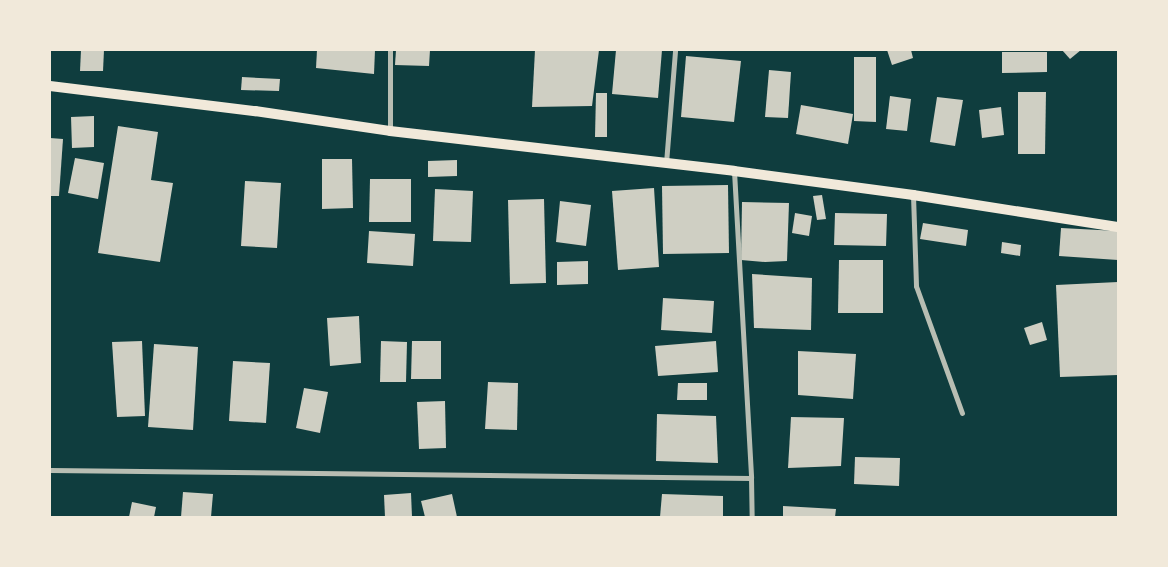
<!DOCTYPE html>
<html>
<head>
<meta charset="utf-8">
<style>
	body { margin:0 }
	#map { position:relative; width:1168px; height:567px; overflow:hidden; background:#0f3d3e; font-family:Cabin,sans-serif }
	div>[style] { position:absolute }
	.building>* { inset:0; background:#cfcfc3 }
	.minor>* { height:5px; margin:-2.5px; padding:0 2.5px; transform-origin:2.5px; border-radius:2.5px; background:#b8beb3 }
	.secondary>* { height:10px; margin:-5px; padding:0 5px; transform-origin:5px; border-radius:5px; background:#f1e9da }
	span { translate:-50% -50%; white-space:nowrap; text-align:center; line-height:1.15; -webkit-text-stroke:5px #f1e9da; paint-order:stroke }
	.frame { position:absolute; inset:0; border:51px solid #f1e9da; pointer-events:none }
</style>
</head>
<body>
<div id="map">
	<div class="building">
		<div style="clip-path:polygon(81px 50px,104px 50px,103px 71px,80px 71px)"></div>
		<div style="clip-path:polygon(317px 50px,375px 50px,374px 74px,316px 68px)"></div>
		<div style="clip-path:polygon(396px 50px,430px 50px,429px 66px,395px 65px)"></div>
		<div style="clip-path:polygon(535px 50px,599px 50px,592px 106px,532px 107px)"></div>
		<div style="clip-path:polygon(616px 50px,662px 50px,658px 98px,612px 94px)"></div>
		<div style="clip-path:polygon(887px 50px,911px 50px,913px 58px,892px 65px)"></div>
		<div style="clip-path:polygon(1062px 50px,1081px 50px,1070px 59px)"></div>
		<div style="clip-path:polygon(1002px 52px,1047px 52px,1047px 72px,1002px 73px)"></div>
		<div style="clip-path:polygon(686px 56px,741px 61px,734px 122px,681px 117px)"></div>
		<div style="clip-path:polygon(854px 57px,876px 57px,876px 122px,854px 121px)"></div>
		<div style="clip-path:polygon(769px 70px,791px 72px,788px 118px,765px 117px)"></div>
		<div style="clip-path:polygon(242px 77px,280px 79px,279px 91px,241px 90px)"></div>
		<div style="clip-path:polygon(1018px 92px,1046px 92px,1045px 154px,1018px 154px)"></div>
		<div style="clip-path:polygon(596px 93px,607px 93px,607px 137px,595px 137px)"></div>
		<div style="clip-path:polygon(890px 96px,911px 99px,907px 131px,886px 129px)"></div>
		<div style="clip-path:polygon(937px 97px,963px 100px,955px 146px,930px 142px)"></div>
		<div style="clip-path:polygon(801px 105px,853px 114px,848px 144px,796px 134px)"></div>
		<div style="clip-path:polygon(1001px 107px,1004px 135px,982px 138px,979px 110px)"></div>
		<div style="clip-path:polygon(94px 116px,94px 147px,72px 148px,71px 117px)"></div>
		<div style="clip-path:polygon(118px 126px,158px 132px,151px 180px,173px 183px,160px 262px,98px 253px)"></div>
		<div style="clip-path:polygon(50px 138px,63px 139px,59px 196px,50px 196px)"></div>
		<div style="clip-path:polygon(75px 158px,104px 163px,98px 199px,68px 193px)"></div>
		<div style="clip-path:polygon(322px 159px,352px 159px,353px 208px,322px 209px)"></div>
		<div style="clip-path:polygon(457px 160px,457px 176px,428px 177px,428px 161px)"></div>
		<div style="clip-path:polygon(370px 179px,411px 179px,411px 222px,369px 222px)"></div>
		<div style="clip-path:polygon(245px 181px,281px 183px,277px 248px,241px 246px)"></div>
		<div style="clip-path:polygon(728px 185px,729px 253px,663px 254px,662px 186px)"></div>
		<div style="clip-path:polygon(654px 188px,659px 267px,618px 270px,612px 191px)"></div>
		<div style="clip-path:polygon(435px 189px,473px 191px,471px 242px,433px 241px)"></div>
		<div style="clip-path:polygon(822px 195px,826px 219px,817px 220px,813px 196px)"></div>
		<div style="clip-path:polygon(544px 199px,546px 283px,510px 284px,508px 200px)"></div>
		<div style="clip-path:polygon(560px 201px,591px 205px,586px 246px,556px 242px)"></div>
		<div style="clip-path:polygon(742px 202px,789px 203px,787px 261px,765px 262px,741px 260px)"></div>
		<div style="clip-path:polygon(795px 213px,812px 216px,809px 236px,792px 233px)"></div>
		<div style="clip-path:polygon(835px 213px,887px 214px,886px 246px,834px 245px)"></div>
		<div style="clip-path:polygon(923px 223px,968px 230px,966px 246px,920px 239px)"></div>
		<div style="clip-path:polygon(1061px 228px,1118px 231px,1118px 260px,1059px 256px)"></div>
		<div style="clip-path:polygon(369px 231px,415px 234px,413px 266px,367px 263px)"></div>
		<div style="clip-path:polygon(1002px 242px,1021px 245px,1020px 256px,1001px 253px)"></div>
		<div style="clip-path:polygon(839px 260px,883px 260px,883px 313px,838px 313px)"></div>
		<div style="clip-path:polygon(588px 261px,588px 284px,557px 285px,557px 262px)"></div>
		<div style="clip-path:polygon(752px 274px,812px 278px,811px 330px,754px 328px)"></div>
		<div style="clip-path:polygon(1118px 282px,1118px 375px,1060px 377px,1056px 285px)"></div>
		<div style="clip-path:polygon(663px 298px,714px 301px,712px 333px,661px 330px)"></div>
		<div style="clip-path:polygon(359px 316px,361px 363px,330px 366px,327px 318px)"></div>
		<div style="clip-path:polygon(1042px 322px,1047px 340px,1030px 345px,1024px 328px)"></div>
		<div style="clip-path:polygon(142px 341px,145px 416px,117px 417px,112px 342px)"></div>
		<div style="clip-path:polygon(381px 341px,407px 342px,406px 382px,380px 382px)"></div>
		<div style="clip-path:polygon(412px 341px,441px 341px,441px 379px,411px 379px)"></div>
		<div style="clip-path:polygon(716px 341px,718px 372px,658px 376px,655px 346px)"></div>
		<div style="clip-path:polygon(154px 344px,198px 347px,193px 430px,148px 427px)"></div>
		<div style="clip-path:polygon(798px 351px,856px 354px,853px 399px,798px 395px)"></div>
		<div style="clip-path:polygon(233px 361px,270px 363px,266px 423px,229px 421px)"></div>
		<div style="clip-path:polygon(488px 382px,518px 383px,517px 430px,485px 429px)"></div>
		<div style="clip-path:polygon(678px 383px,707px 383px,707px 400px,677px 400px)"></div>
		<div style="clip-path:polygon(304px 388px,328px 392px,320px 433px,296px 428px)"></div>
		<div style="clip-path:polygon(445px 401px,446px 448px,419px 449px,417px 402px)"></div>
		<div style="clip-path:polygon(657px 414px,716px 416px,718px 463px,656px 461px)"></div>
		<div style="clip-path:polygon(791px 417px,844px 418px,841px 466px,788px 468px)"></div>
		<div style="clip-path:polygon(855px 457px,900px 458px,899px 486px,854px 484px)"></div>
		<div style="clip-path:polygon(183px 492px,213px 494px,211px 517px,181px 517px)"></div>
		<div style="clip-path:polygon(411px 493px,412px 517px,385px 517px,384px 495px)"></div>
		<div style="clip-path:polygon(452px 494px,457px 517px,425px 517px,421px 501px)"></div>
		<div style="clip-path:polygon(662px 494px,723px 496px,723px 517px,660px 517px)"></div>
		<div style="clip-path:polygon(132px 502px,156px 507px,154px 517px,129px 517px)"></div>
		<div style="clip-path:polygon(783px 506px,836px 509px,835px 517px,783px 517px)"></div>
	</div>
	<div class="minor">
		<div style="left:390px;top:50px;width:81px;rotate:90deg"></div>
		<div style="left:666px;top:163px;width:113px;rotate:-85.4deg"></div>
		<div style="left:734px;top:171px;width:307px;rotate:86.8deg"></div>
		<div style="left:751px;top:478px;width:39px;rotate:89deg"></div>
		<div style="left:913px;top:195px;width:91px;rotate:88.1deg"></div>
		<div style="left:916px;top:286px;width:135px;rotate:70.1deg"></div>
		<div style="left:50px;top:470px;width:701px;rotate:0.65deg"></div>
	</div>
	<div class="secondary">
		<div style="left:50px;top:86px;width:207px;rotate:7deg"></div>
		<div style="left:255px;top:111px;width:136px;rotate:8.4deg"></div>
		<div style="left:390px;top:131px;width:346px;rotate:6.6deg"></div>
		<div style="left:734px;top:171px;width:181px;rotate:7.6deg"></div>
		<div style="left:913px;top:195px;width:207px;rotate:8.9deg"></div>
	</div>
	<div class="frame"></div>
</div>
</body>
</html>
